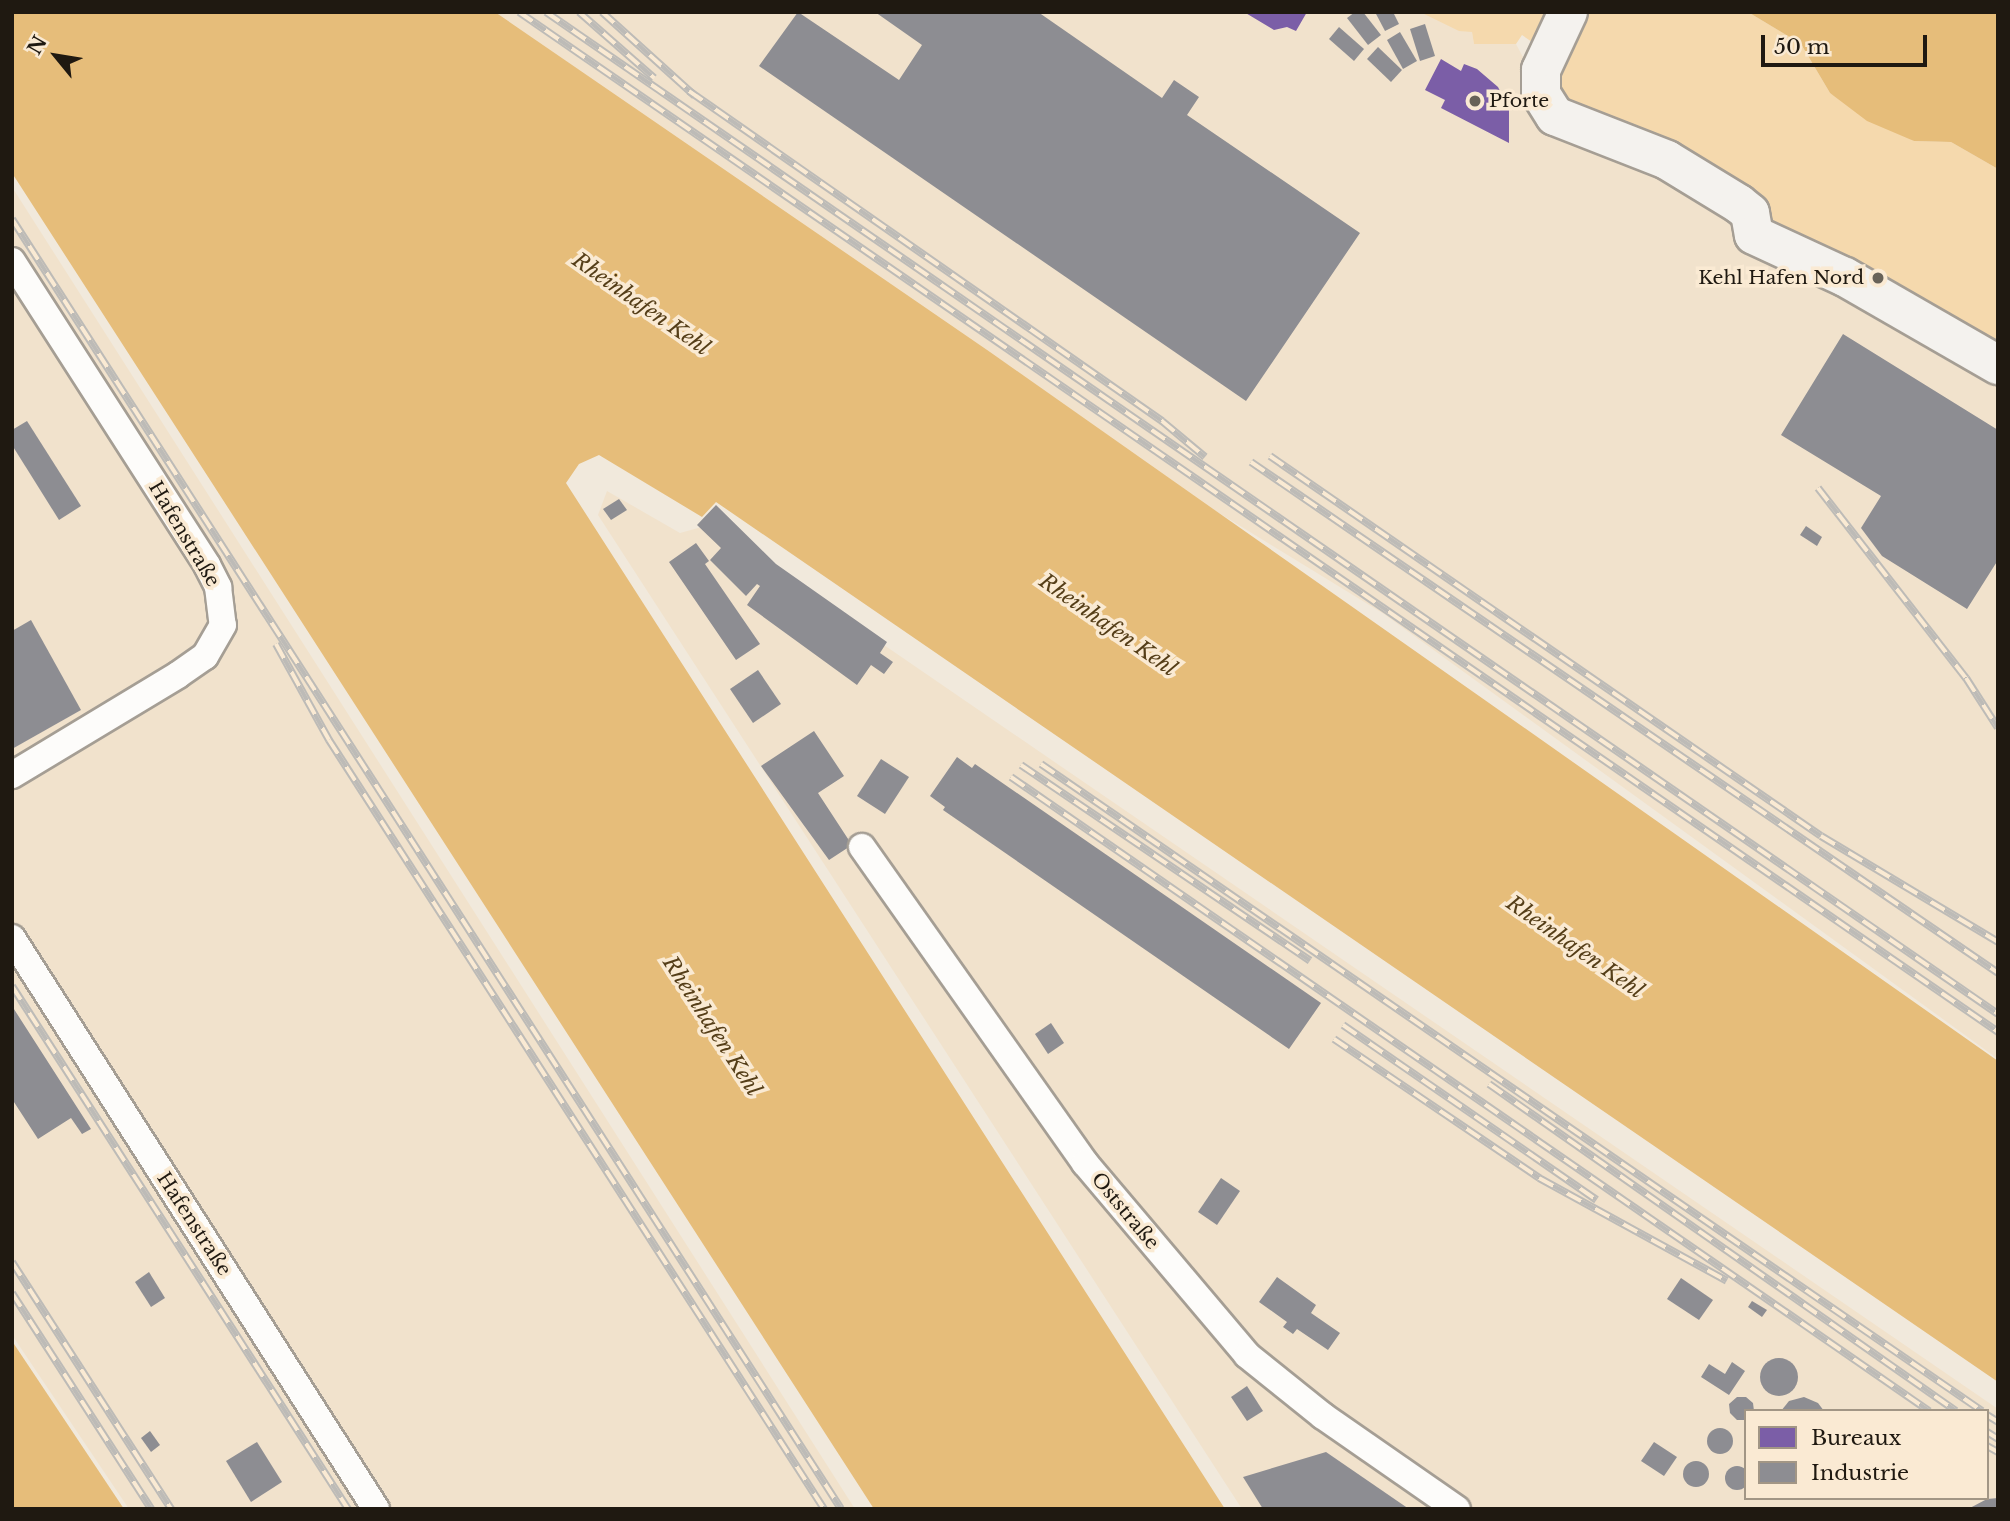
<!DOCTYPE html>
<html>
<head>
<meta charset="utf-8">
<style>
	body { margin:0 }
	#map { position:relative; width:2010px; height:1521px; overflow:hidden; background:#f1e9dc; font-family:"Libre Baskerville",serif }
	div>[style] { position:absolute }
	.built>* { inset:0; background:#f1e2cc }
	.green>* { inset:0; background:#f5d9ad }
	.water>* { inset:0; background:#e6bd7a }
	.offices>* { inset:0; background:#7b5ea7 }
	.industry>* { inset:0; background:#8d8d92 }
	.round { border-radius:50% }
	.roads { filter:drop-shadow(2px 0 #a59e94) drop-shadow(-2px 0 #a59e94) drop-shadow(0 2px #a59e94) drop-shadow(0 -2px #a59e94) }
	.street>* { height:26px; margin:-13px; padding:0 13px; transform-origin:13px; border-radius:13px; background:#fdfcfa }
	.secondary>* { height:38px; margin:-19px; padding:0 19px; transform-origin:19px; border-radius:19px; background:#f4f2ee }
	.rail>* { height:8px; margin-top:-4px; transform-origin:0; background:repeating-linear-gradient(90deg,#faead3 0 16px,#bdbbb7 0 32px); box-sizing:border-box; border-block:2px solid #bdbbb7 }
	.dots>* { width:19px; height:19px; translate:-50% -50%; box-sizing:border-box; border:4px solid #faead3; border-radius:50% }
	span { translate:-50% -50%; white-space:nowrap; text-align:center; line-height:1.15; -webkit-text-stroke:7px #faead3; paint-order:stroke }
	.poi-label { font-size:19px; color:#1f1911 }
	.left { translate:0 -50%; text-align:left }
	.right { translate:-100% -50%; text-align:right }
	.street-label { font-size:19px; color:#1f1911 }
	.water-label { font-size:21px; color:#553e18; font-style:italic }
	.frame { position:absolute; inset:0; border:14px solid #1f1911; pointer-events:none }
	.legend { position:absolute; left:1744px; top:1409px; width:245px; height:91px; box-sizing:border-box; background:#faead3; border:2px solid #a29685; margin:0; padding:9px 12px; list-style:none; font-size:21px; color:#1f1911 }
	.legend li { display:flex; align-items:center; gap:14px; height:35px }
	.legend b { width:35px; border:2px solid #a29685 }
	.north { position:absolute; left:21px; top:21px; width:70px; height:70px; -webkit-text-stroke:5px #faead3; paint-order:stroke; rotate:300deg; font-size:19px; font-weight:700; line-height:28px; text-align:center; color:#1f1911 }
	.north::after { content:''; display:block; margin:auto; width:24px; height:32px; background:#1f1911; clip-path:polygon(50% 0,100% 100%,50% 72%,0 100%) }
	.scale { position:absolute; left:1761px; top:35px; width:166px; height:32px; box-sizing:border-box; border:4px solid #1f1911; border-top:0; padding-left:9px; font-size:21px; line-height:24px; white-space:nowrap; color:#1f1911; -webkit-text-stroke:5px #faead3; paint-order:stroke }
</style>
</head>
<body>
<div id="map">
	<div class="built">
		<div style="clip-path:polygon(495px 12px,1420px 12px,1472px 32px,1474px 44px,1516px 44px,1527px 65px,1634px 155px,1998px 385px,1998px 1059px,1384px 614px,1206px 505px)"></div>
		<div style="clip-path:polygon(12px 187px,855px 1509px,129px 1509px,12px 1335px)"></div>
		<div style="clip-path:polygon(evenodd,607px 491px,680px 533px,709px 525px,1998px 1409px,1998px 1509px,1242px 1509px,598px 515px,607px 491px,1746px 1411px,1987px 1411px,1987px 1498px,1746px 1498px,1746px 1411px)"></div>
	</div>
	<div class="green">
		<div style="clip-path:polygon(1420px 12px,1553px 12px,1535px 44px,1522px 35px,1516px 44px,1474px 44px,1472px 32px,1459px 31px)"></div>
		<div style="clip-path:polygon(1557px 12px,1748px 12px,1801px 44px,1830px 93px,1914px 141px,1951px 142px,1998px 169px,1998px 354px,1786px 237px,1755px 203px,1580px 120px,1548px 80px)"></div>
	</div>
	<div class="water">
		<div style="clip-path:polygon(12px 12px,495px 12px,990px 352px,1998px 1061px,1998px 1382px,716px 502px,702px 517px,599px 455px,579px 464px,566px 483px,1225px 1509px,874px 1509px,12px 173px)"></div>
		<div style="clip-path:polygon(1748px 12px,1998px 12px,1998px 169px,1951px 142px,1914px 141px,1867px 121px,1830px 93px,1801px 44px)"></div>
		<div style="clip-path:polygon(12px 1341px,124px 1509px,12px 1509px)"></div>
	</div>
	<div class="offices">
		<div style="clip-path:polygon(1244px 12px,1307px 12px,1296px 31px,1287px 27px,1274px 30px)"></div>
		<div style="clip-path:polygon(1441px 59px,1461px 71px,1464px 64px,1477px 69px,1498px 87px,1509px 109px,1509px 143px,1441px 108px,1445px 100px,1425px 90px)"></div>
	</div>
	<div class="industry">
		<div style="clip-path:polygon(798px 12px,899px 80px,922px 45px,875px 12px,1038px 12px,1162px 98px,1174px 80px,1199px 97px,1187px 115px,1360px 233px,1246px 401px,759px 66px)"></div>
		<div style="clip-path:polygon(1355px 12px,1363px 12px,1381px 35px,1368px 45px,1347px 18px)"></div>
		<div style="clip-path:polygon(1375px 12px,1393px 12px,1399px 24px,1385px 31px)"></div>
		<div style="clip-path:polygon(1425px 24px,1435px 56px,1420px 61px,1410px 29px)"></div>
		<div style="clip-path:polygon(1339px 27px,1364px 49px,1354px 61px,1329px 39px)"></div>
		<div style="clip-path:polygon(1400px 32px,1417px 61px,1403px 69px,1387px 40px)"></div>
		<div style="clip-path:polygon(1378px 47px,1402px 70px,1391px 82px,1367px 59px)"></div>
		<div style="clip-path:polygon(1843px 334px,1998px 430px,1998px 560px,1967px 609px,1882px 556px,1861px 528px,1881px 496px,1781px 435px)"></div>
		<div style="clip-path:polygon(27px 421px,81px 506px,59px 520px,12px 445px,12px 430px)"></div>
		<div style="clip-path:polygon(619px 499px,627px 510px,611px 520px,603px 509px)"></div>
		<div style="clip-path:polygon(716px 505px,776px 564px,887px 642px,880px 653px,893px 662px,884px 674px,871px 665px,857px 685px,747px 605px,760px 586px,757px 584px,746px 596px,710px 560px,721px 548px,697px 525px)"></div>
		<div style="clip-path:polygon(1806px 526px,1822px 537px,1817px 546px,1800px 535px)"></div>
		<div style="clip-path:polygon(696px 543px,709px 561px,705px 564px,760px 644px,736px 660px,669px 562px)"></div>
		<div style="clip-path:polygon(31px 620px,81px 710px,12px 749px,12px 631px)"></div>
		<div style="clip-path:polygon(758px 670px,781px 704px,753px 723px,730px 689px)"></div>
		<div style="clip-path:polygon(814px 731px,844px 776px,818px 793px,852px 845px,829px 860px,761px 766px)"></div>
		<div style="clip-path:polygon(957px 757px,972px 768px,975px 764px,1321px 1003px,1289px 1049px,943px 810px,945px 807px,930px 796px)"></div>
		<div style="clip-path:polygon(881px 759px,909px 777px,885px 814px,857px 796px)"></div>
		<div style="clip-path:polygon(12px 1006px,91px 1129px,82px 1134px,71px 1118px,38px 1139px,12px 1099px)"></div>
		<div style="clip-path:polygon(1051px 1023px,1064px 1043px,1048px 1054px,1035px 1034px)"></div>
		<div style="clip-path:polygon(1221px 1178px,1240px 1191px,1217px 1225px,1198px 1212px)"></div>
		<div style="clip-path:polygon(149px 1272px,165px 1298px,151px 1307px,135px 1282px)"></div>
		<div style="clip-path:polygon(1277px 1277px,1316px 1305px,1311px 1313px,1340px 1333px,1328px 1350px,1297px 1329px,1293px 1334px,1283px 1327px,1287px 1322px,1259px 1302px)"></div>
		<div style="clip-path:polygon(1681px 1278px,1713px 1300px,1699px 1320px,1667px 1299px)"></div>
		<div style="clip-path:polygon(1752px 1301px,1767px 1310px,1762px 1317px,1748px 1307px)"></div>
		<div class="round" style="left:1760px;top:1358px;width:38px;height:38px"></div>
		<div style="clip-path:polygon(1732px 1362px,1745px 1371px,1729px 1395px,1701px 1377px,1709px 1364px,1725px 1374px)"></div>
		<div style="clip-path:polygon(1247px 1386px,1263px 1411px,1247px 1421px,1231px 1397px)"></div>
		<div style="clip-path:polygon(1737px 1397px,1746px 1397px,1753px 1403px,1754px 1411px,1746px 1411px,1746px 1420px,1737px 1420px,1730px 1413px,1729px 1404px)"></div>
		<div style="clip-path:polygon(1804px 1397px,1818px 1403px,1824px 1411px,1781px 1411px,1789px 1401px)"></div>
		<div class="round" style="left:1707px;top:1428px;width:26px;height:26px"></div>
		<div style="clip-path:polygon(150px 1431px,160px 1445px,151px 1452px,141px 1438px)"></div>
		<div style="clip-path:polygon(257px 1442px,282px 1482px,251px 1502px,226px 1461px)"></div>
		<div style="clip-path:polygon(1654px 1442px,1677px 1457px,1664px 1476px,1641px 1461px)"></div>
		<div style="clip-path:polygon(1326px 1452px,1409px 1509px,1263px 1509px,1243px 1477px)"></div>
		<div class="round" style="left:1683px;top:1461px;width:26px;height:26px"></div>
		<div class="round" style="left:1725px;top:1466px;width:24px;height:24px"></div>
		<div style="clip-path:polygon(1998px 1498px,1998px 1509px,1968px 1509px,1987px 1499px)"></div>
	</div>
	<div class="roads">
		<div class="street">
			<div style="left:12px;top:261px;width:361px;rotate:57.3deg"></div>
			<div style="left:207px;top:565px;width:25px;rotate:63deg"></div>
			<div style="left:218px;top:587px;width:38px;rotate:83deg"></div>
			<div style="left:223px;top:625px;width:36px;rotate:120deg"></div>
			<div style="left:205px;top:656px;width:33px;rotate:145deg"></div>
			<div style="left:178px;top:675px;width:194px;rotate:148.9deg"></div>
			<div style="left:862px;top:847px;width:387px;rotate:54.8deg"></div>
			<div style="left:1085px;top:1163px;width:251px;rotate:49.8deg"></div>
			<div style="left:1247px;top:1355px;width:97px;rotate:38.8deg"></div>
			<div style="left:1323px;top:1416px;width:163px;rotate:34.8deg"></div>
			<div style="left:12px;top:938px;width:677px;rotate:57.48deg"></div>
		</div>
		<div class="secondary">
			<div style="left:1568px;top:12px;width:64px;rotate:115deg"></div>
			<div style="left:1541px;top:70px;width:24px;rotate:90deg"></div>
			<div style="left:1541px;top:94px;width:26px;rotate:58deg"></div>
			<div style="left:1555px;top:116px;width:120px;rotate:21.4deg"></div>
			<div style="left:1667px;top:160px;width:84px;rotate:31.4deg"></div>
			<div style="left:1739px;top:204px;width:14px;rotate:39deg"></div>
			<div style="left:1750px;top:213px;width:22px;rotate:80deg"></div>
			<div style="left:1754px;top:235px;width:100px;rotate:24.8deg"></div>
			<div style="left:1845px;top:277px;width:177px;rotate:29.9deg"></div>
		</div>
	</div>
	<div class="rail">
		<div style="left:519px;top:12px;width:1797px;rotate:34.59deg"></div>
		<div style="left:546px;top:12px;width:1764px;rotate:34.61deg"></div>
		<div style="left:579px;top:12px;width:100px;rotate:41.3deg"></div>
		<div style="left:602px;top:12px;width:125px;rotate:42.1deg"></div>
		<div style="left:689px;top:91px;width:577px;rotate:34.9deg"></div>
		<div style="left:1162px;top:421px;width:56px;rotate:39.9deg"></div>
		<div style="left:12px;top:219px;width:1533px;rotate:57.27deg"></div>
		<div style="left:1270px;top:456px;width:669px;rotate:34.59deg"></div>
		<div style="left:1821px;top:836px;width:206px;rotate:30.9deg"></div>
		<div style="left:1251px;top:462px;width:905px;rotate:34.37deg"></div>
		<div style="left:1818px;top:488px;width:241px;rotate:52.1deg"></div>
		<div style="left:1966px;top:678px;width:59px;rotate:57.4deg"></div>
		<div style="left:276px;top:644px;width:110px;rotate:61.1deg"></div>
		<div style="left:329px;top:740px;width:915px;rotate:57.23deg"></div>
		<div style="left:1041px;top:764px;width:1142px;rotate:34.51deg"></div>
		<div style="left:1021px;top:765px;width:349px;rotate:34.1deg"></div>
		<div style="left:1011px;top:777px;width:1116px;rotate:34.63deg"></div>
		<div style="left:12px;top:986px;width:622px;rotate:57.28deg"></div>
		<div style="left:1343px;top:1025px;width:308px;rotate:34.6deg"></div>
		<div style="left:1334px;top:1039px;width:248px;rotate:34.1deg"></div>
		<div style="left:1539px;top:1178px;width:214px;rotate:28.7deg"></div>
		<div style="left:1489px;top:1084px;width:570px;rotate:35deg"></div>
		<div style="left:12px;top:1262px;width:294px;rotate:57.2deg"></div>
		<div style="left:12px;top:1293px;width:257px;rotate:57.2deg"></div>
		<div style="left:1987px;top:1415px;width:13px;rotate:32deg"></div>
		<div style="left:1987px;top:1432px;width:13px;rotate:32deg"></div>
		<div style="left:1987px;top:1446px;width:13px;rotate:29deg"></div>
	</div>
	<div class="dots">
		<div style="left:1475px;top:101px;background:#686258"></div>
		<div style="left:1878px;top:278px;background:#686258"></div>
	</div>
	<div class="poi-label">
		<span class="left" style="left:1489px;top:101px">Pforte</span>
		<span class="right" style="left:1864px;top:278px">Kehl Hafen Nord</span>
	</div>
	<div class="street-label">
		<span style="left:184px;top:534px;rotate:59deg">Hafenstraße</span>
		<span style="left:1125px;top:1211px;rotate:50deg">Oststraße</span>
		<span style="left:194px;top:1224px;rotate:57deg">Hafenstraße</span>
	</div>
	<div class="water-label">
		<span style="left:641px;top:304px;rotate:35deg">Rheinhafen Kehl</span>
		<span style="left:1108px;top:625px;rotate:35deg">Rheinhafen Kehl</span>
		<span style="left:1575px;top:947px;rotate:35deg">Rheinhafen Kehl</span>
		<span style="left:712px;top:1026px;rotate:57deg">Rheinhafen Kehl</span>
	</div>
	<div class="frame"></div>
	<ul class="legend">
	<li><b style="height:19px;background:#7b5ea7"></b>Bureaux</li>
	<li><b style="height:19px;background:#8d8d92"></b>Industrie</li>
	</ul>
	<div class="north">N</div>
	<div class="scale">50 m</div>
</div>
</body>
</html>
